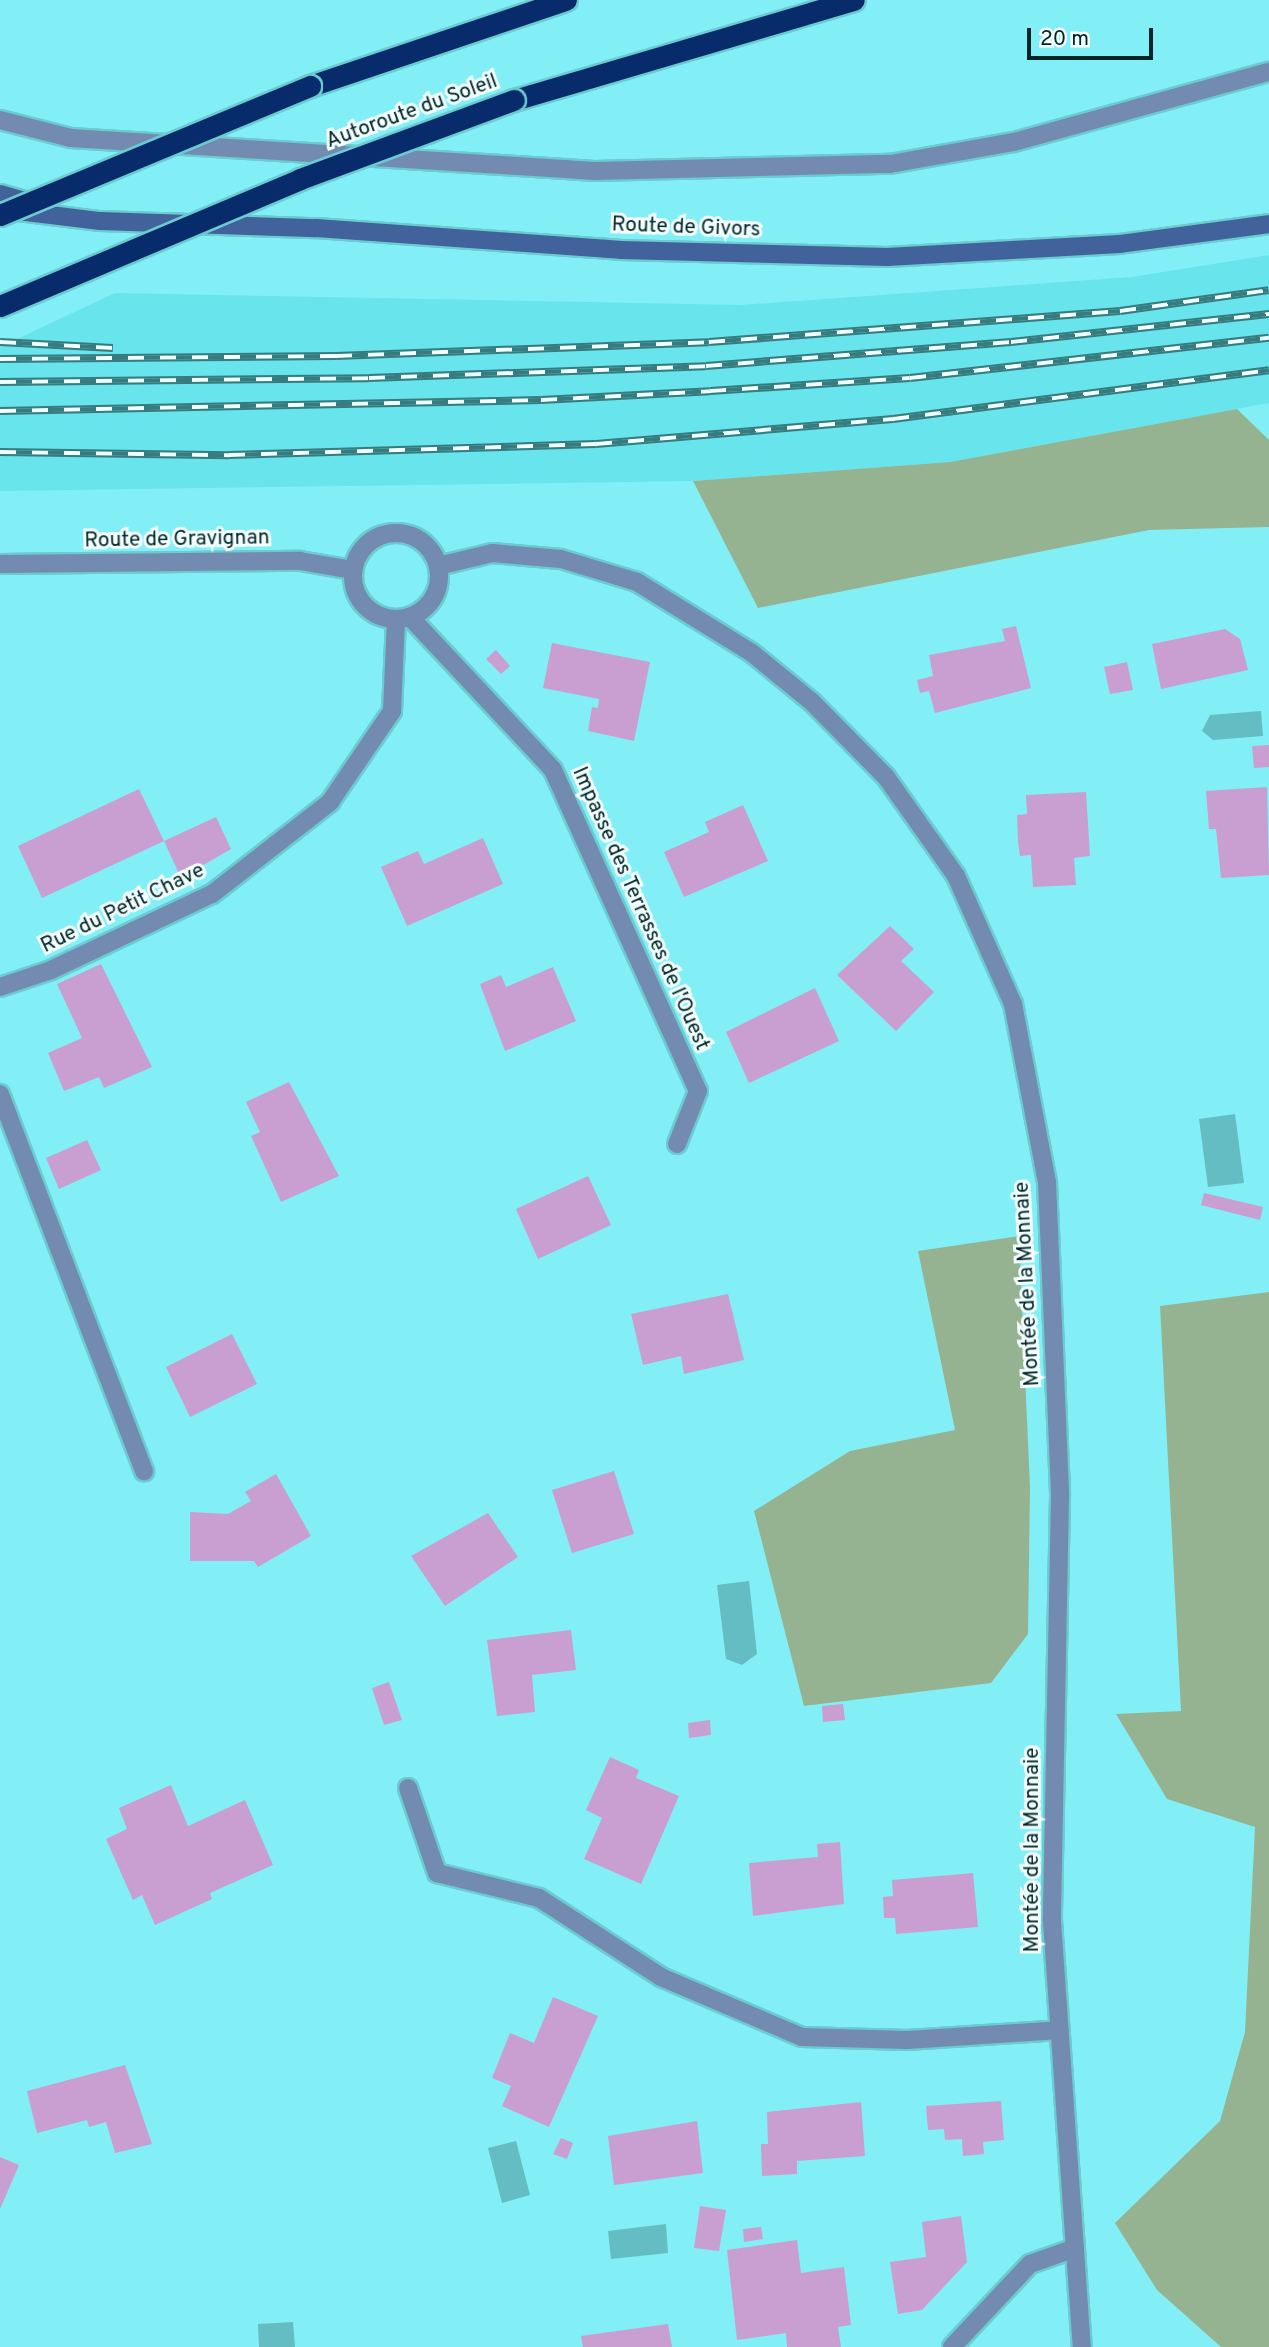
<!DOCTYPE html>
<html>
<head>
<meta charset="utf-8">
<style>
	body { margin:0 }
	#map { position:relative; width:1269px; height:2347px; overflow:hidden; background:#82eff6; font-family:Overpass,sans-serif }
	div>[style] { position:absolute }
	.built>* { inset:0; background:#67e4ec }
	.green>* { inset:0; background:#96b391 }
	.water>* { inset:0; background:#64bdc3 }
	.building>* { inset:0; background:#c99ed1 }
	.roads { filter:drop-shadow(2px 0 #6bcbd1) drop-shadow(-2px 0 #6bcbd1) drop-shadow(0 2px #6bcbd1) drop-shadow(0 -2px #6bcbd1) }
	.service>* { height:18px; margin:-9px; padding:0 9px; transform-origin:9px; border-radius:9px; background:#738ab1 }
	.minor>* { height:18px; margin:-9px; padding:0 9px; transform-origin:9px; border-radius:9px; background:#738ab1 }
	.tertiary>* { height:18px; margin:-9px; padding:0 9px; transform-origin:9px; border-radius:9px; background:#738ab1 }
	.tertiary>.ring { margin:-9px; padding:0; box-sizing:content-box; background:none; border:18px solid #738ab1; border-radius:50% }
	.secondary>* { height:18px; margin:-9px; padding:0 9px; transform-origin:9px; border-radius:9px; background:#41629b }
	.motorway>* { height:21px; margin:-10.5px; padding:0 10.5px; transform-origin:10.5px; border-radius:10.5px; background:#082c6b }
	.rail>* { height:8px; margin-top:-4px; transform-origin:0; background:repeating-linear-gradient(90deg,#f4fefe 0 16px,#377b7f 0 32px); box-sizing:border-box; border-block:2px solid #377b7f }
	.bridges { filter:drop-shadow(2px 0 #6bcbd1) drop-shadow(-2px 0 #6bcbd1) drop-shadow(0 2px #6bcbd1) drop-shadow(0 -2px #6bcbd1) }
	.motorway-bridge>* { height:21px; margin:-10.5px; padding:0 10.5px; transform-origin:10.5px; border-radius:10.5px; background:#082c6b }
	span { translate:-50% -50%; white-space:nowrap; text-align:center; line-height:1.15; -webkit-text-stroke:6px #f4fefe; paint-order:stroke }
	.street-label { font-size:21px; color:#002527 }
	.scale { position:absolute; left:1027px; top:28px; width:126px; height:32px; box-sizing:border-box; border:4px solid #002527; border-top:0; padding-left:9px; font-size:21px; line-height:24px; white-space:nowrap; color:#002527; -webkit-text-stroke:5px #f4fefe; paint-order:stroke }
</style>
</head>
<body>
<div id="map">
	<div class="built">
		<div style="clip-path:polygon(1269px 255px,1269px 403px,950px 462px,693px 481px,0 491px,0 347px,115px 293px,740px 305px,1132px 277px)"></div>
	</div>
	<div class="green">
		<div style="clip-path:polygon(1237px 409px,1269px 440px,1269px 527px,1149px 530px,758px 608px,693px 481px,950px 462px)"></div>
		<div style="clip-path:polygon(1019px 1236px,1030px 1488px,1028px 1634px,991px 1683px,804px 1706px,754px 1511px,850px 1451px,955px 1430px,918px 1251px)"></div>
		<div style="clip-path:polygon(1269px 1292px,1269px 2347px,1221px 2347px,1157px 2290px,1115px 2223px,1220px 2121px,1245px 2032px,1255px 1827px,1167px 1799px,1116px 1714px,1181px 1711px,1160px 1306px)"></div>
	</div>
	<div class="water">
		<div style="clip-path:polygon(1261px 711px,1263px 736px,1213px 740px,1202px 731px,1210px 715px)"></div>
		<div style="clip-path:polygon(1235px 1114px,1244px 1183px,1208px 1187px,1199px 1119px)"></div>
		<div style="clip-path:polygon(749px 1581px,757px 1654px,742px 1665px,726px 1659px,717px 1585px)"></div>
		<div style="clip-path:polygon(516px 2141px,530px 2195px,502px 2203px,488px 2148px)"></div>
		<div style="clip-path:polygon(666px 2224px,668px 2253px,611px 2259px,608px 2231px)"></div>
		<div style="clip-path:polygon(293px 2322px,295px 2347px,259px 2347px,258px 2324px)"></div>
	</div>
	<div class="building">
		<div style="clip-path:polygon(1016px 626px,1031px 688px,935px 713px,929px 691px,920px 693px,917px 680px,933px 676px,929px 655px,1005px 641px,1002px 629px)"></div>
		<div style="clip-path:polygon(1225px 629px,1240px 639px,1248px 670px,1161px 689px,1152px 644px)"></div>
		<div style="clip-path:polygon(552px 643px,650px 662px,634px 741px,588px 731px,592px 707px,598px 708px,599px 699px,543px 688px)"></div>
		<div style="clip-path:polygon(496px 650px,510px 666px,501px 674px,486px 659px)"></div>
		<div style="clip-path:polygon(1127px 662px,1133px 690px,1110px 694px,1104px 667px)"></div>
		<div style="clip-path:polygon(1269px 745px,1269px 767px,1254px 768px,1252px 746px)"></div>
		<div style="clip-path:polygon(1267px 787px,1269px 875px,1221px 878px,1216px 829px,1209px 829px,1206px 791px)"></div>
		<div style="clip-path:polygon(139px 789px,164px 841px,216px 817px,231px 849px,181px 878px,164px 841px,42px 898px,18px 846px)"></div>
		<div style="clip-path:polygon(1086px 792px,1090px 856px,1074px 858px,1076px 885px,1033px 887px,1031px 855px,1020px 856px,1018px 842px,1017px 815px,1027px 814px,1026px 795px)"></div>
		<div style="clip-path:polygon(743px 805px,768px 861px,684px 897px,664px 852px,709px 832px,705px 822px)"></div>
		<div style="clip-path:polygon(483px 838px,503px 884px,407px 926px,381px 867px,418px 851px,424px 864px)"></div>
		<div style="clip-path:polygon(890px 926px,914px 949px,901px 961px,934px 992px,896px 1031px,837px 975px)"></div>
		<div style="clip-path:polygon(101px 964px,152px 1067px,104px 1088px,99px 1077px,64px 1091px,48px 1053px,82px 1038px,57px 984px)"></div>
		<div style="clip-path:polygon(553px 967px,576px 1021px,505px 1051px,480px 984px,501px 975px,506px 987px)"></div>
		<div style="clip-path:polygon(815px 988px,839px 1041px,749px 1083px,726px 1032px)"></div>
		<div style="clip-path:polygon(289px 1082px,339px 1176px,281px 1202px,251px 1136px,260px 1132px,246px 1102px)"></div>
		<div style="clip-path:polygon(87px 1140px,101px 1170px,59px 1189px,46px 1158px)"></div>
		<div style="clip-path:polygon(588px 1176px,611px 1225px,538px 1259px,516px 1209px)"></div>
		<div style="clip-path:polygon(1204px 1193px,1263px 1207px,1260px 1220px,1201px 1205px)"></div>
		<div style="clip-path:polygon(728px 1294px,744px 1360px,684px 1374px,681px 1356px,643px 1365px,631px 1314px)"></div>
		<div style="clip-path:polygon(232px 1334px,257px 1384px,190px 1417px,166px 1367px)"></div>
		<div style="clip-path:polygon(614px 1471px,634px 1534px,572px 1553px,552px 1490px)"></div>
		<div style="clip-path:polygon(276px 1474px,311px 1536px,258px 1567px,254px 1561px,190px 1561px,190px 1512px,228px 1514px,251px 1501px,245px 1492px)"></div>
		<div style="clip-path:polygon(488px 1513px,518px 1557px,445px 1606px,411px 1556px)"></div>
		<div style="clip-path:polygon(571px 1630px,576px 1670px,532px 1675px,535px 1712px,497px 1716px,487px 1640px)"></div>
		<div style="clip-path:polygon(389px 1682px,402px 1720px,384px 1725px,372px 1688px)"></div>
		<div style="clip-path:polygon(843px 1704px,845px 1720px,823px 1722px,822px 1706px)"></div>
		<div style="clip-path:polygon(710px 1720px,711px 1735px,689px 1738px,688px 1723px)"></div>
		<div style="clip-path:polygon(610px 1757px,639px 1770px,636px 1778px,679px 1796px,641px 1884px,584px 1859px,602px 1818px,586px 1810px)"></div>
		<div style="clip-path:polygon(171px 1785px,188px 1826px,245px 1800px,273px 1865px,210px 1893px,212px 1899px,155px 1925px,142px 1895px,133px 1900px,106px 1839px,127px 1829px,119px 1808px)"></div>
		<div style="clip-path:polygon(840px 1842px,844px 1904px,753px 1916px,749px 1863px,818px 1857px,817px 1844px)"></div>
		<div style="clip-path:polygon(973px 1873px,978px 1927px,896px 1934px,895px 1918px,884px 1918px,883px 1897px,893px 1896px,892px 1880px)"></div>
		<div style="clip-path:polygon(553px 1997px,598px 2016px,549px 2127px,502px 2106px,511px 2086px,492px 2078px,510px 2033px,534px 2043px)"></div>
		<div style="clip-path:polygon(125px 2065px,152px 2144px,115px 2153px,106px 2122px,89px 2127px,87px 2120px,37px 2133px,27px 2091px)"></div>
		<div style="clip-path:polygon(1001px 2101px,1004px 2140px,983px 2142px,984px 2154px,963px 2156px,962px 2139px,945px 2140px,944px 2129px,928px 2130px,926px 2106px)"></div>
		<div style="clip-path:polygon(861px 2102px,865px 2156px,797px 2161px,797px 2174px,762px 2176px,761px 2144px,768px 2144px,767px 2112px)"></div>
		<div style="clip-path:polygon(697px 2121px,703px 2173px,614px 2185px,608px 2136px)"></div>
		<div style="clip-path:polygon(561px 2138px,573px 2143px,567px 2159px,553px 2154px)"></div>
		<div style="clip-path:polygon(0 2157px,19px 2165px,0 2209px)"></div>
		<div style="clip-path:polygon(700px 2206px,726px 2210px,719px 2251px,694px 2248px)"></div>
		<div style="clip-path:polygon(961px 2216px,967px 2262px,922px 2310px,898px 2314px,890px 2262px,926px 2257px,922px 2222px)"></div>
		<div style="clip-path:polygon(761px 2227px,763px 2239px,744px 2242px,743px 2229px)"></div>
		<div style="clip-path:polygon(797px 2240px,801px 2273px,844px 2267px,851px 2325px,838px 2327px,841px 2347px,787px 2347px,786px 2333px,737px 2340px,727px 2250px)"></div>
		<div style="clip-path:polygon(668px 2324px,672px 2347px,583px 2347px,581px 2336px)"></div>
	</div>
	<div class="roads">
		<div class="service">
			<div style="left:0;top:120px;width:73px;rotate:14.2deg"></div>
			<div style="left:71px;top:138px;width:525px;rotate:3.6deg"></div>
			<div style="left:595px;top:171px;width:295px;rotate:-1.4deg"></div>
			<div style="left:890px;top:164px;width:126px;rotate:-10.1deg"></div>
			<div style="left:1014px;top:142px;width:264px;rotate:-15.4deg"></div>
			<div style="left:0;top:1094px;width:404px;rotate:69.1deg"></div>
			<div style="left:952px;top:2347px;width:114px;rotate:-46.8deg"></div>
			<div style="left:1030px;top:2264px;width:48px;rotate:-19.6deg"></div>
		</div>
		<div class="minor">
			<div style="left:438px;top:566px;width:56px;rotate:-13.5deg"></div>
			<div style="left:492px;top:553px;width:69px;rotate:5deg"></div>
			<div style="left:561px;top:559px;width:79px;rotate:16.8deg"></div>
			<div style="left:637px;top:582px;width:135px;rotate:31.7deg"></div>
			<div style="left:752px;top:653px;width:77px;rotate:39.2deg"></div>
			<div style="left:812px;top:702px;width:105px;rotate:45.4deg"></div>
			<div style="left:886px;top:777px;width:121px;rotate:54.7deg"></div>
			<div style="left:956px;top:876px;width:140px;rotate:66deg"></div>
			<div style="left:1013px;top:1004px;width:181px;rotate:79.2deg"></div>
			<div style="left:1047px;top:1182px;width:314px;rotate:87.6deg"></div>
			<div style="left:1060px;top:1496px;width:425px;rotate:91.1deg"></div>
			<div style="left:1052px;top:1921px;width:427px;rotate:86deg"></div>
			<div style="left:410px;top:617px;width:209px;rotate:46.9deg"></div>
			<div style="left:553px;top:770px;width:352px;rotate:65.7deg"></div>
			<div style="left:698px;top:1091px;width:57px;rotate:111.6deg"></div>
			<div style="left:0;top:987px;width:54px;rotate:-18.4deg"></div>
			<div style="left:51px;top:970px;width:178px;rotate:-25.3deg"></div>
			<div style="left:212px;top:894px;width:150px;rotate:-37.9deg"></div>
			<div style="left:330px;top:802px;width:110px;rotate:-55.7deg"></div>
			<div style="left:392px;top:711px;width:92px;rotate:-87.5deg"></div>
			<div style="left:408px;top:1788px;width:90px;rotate:71.2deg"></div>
			<div style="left:437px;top:1873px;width:105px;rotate:13.8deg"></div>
			<div style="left:539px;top:1898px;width:145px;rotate:32.9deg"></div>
			<div style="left:661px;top:1977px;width:153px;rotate:23.1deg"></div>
			<div style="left:802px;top:2037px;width:105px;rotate:1.6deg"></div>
			<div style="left:907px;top:2040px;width:153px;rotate:-3.7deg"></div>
		</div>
		<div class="tertiary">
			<div class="ring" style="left:353px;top:533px;width:68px;height:68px"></div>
			<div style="left:0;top:564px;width:300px;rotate:-0.6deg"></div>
			<div style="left:300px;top:561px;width:54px;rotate:9.6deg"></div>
		</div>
		<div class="secondary">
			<div style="left:0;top:194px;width:37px;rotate:16deg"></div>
			<div style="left:10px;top:210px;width:91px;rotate:7deg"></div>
			<div style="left:100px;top:221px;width:216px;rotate:1.9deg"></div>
			<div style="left:316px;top:228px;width:306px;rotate:4.1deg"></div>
			<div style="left:621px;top:250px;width:266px;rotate:1.5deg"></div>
			<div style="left:887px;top:257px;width:233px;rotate:-3.2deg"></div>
			<div style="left:1120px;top:244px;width:150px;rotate:-7.6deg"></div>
		</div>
		<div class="motorway">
			<div style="left:310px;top:86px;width:270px;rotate:-18.6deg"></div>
			<div style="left:514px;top:100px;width:354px;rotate:-16.4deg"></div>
		</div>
	</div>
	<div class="rail">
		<div style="left:0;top:342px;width:113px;rotate:3deg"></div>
		<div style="left:0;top:359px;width:336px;rotate:-0.5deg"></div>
		<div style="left:336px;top:356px;width:373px;rotate:-2.1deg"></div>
		<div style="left:709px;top:342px;width:412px;rotate:-4.3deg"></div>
		<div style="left:1120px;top:311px;width:150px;rotate:-8deg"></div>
		<div style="left:0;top:382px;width:369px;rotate:-0.6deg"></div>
		<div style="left:369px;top:378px;width:337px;rotate:-2deg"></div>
		<div style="left:706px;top:366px;width:306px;rotate:-4.5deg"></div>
		<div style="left:1011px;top:342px;width:260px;rotate:-6.2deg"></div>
		<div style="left:0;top:411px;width:541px;rotate:-1.16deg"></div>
		<div style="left:541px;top:400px;width:169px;rotate:-3deg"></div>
		<div style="left:710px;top:391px;width:200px;rotate:-3.7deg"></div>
		<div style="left:910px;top:378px;width:361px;rotate:-6.4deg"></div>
		<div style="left:0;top:452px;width:229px;rotate:0.8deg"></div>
		<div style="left:229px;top:455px;width:367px;rotate:-1.7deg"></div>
		<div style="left:596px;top:444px;width:298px;rotate:-4.8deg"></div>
		<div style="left:893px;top:419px;width:379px;rotate:-7.4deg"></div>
	</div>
	<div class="bridges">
		<div class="motorway-bridge">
			<div style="left:0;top:215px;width:336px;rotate:-22.6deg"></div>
			<div style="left:0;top:306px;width:326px;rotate:-22.9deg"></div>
			<div style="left:300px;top:179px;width:228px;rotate:-20.3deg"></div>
		</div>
	</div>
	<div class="street-label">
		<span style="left:412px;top:112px;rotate:-20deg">Autoroute du Soleil</span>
		<span style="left:686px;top:228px;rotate:2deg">Route de Givors</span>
		<span style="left:177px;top:540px;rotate:-1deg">Route de Gravignan</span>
		<span style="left:123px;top:909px;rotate:-26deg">Rue du Petit Chave</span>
		<span style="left:640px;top:909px;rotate:66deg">Impasse des Terrasses de l'Ouest</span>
		<span style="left:1028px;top:1284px;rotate:-93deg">Montée de la Monnaie</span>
		<span style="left:1033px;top:1850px;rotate:-90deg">Montée de la Monnaie</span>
	</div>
	<div class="scale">20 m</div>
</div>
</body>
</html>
